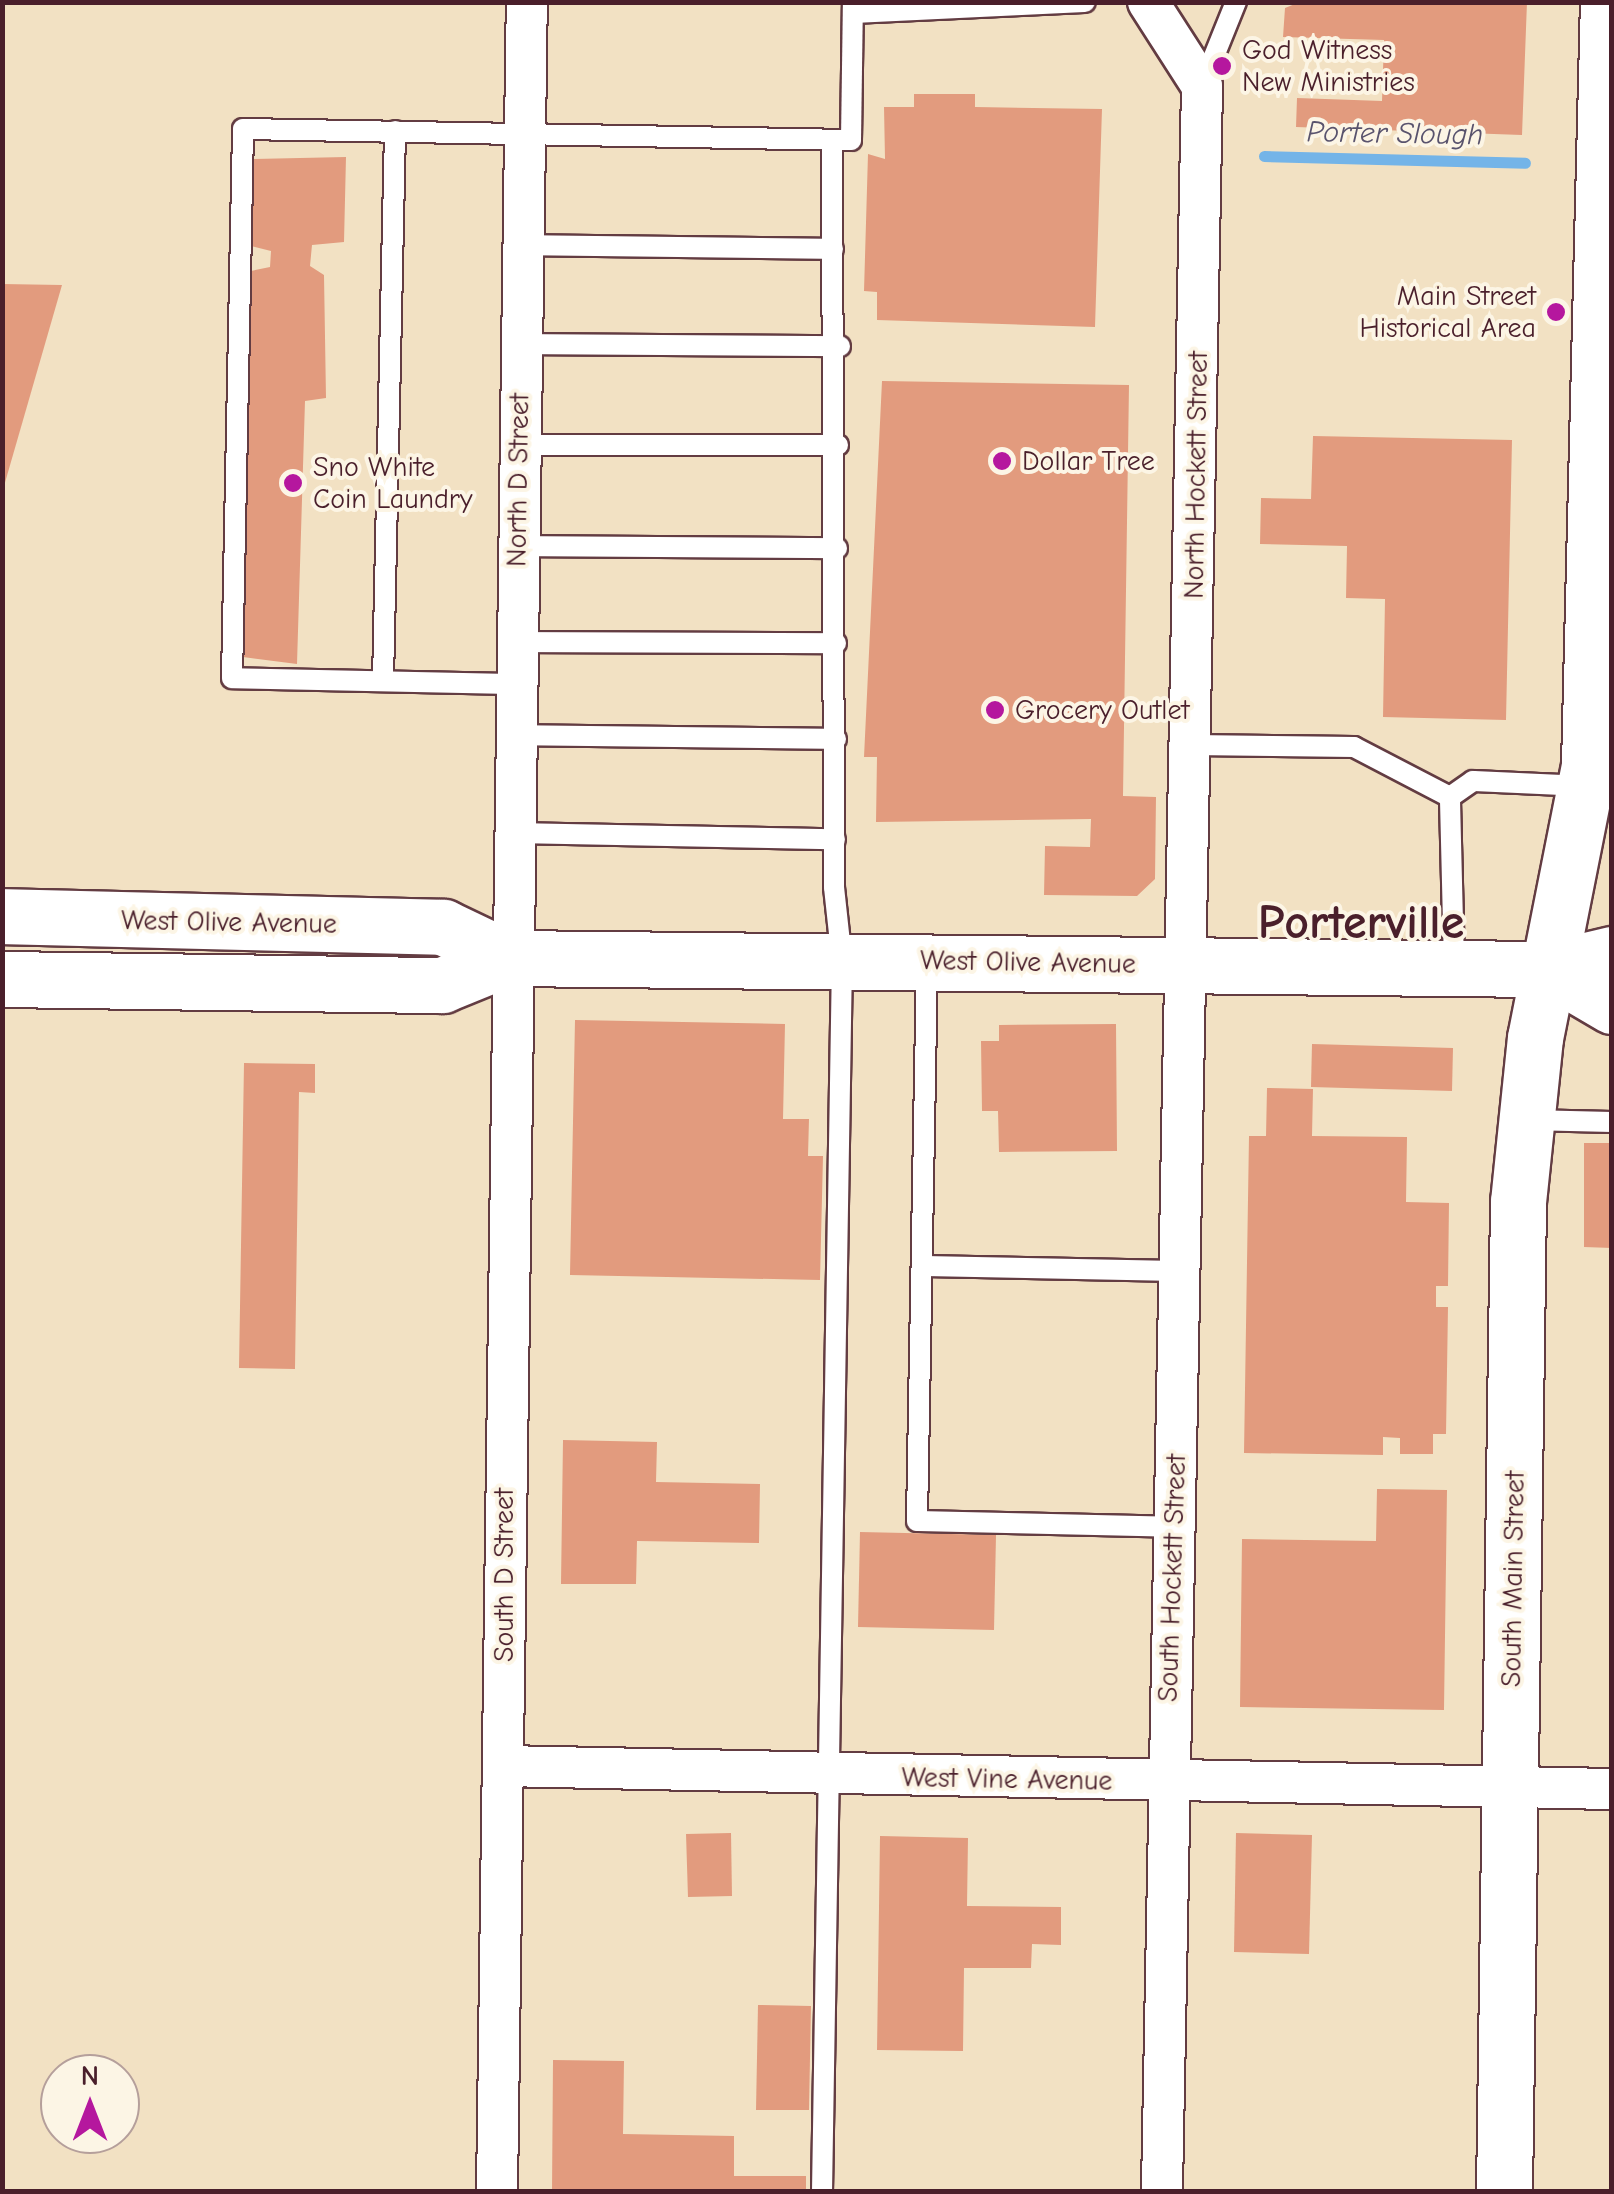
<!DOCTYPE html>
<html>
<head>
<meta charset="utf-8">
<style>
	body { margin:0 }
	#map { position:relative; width:1614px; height:2194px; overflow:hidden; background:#f2e1c3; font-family:"Comic Neue",sans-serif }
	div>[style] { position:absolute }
	.stream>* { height:11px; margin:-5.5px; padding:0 5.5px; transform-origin:5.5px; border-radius:5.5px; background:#74b4e8 }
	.building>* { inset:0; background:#e29b7e }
	.roads { filter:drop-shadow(2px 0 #633c42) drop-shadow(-2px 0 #633c42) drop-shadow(0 2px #633c42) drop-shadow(0 -2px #633c42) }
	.lane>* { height:20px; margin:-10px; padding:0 10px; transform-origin:10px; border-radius:10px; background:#fff }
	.street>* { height:40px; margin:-20px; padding:0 20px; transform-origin:20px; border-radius:20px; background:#fff }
	.secondary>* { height:55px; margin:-27.5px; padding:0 27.5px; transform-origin:27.5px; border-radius:27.5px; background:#fff }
	.dots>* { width:28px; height:28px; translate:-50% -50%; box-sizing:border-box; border:5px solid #fcf5e5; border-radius:50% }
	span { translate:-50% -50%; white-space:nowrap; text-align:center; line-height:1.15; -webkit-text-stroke:8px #fcf5e5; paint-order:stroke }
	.poi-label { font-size:28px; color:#4a1f2b }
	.left { translate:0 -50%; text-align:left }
	.right { translate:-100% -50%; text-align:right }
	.street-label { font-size:28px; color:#4a1f2b }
	.water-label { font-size:30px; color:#59536d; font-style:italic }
	.town-label { font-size:48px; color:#4a1f2b; font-weight:700 }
	.frame { position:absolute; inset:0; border:5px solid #4a1f2b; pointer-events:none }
	.north { position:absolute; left:40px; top:2054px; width:100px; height:100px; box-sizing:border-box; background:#fcf5e5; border:2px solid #b59f9b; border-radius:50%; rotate:0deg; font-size:28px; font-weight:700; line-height:40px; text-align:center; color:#4a1f2b }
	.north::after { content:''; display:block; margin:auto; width:35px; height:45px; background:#b5179e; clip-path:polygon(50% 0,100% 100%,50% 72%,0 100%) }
</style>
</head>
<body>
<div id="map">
	<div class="stream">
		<div style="left:1264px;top:156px;width:261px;rotate:1.5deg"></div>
	</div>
	<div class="building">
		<div style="clip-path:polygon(1300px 2px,1527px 2px,1522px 135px,1296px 127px,1297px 98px,1382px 101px,1384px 40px,1283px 37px,1285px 8px)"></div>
		<div style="clip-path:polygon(914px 94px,975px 94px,975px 107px,1102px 109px,1095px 327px,877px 320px,877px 292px,864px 291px,868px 154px,885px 159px,884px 107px,914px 107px)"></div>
		<div style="clip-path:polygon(346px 157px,344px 242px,312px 245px,310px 266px,324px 275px,326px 398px,305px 401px,297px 664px,243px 657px,251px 271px,270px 267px,271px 251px,251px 246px,254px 159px)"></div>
		<div style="clip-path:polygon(2px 284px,62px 285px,4px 486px,2px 486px)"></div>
		<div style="clip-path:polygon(882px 381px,1129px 385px,1123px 796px,1156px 797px,1155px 879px,1137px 896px,1044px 895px,1045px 846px,1090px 847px,1091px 819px,876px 822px,877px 757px,864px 757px)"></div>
		<div style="clip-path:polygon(1313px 436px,1512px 440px,1506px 720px,1383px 717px,1385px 599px,1346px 598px,1347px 546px,1260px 544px,1261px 498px,1311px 499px)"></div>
		<div style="clip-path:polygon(575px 1020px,785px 1024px,783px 1119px,809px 1119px,808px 1156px,823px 1156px,820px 1280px,570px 1275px)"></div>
		<div style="clip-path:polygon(1116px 1024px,1117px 1151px,999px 1152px,998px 1111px,982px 1111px,981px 1041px,999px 1041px,999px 1025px)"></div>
		<div style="clip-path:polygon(1312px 1044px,1453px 1048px,1452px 1091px,1311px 1087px)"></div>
		<div style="clip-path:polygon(244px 1063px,315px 1064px,315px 1093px,299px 1092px,295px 1369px,239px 1368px)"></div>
		<div style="clip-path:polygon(1267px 1088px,1313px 1089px,1312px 1136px,1407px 1137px,1406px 1202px,1449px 1203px,1448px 1286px,1436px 1286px,1436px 1307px,1448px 1307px,1446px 1434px,1433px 1434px,1433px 1454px,1400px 1454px,1400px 1438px,1383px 1437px,1383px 1455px,1244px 1453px,1249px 1136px,1266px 1136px)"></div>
		<div style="clip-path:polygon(1584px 1143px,1612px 1143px,1612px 1248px,1584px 1247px)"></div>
		<div style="clip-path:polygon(563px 1440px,657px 1442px,656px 1482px,760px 1484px,759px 1543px,637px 1541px,636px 1584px,561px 1584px)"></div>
		<div style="clip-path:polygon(1377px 1489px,1447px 1490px,1444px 1710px,1240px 1707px,1242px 1539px,1376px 1541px)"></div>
		<div style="clip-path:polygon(860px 1532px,996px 1535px,994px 1630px,858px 1627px)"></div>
		<div style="clip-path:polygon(731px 1833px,732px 1896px,688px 1897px,686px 1834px)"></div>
		<div style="clip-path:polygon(1236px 1833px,1312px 1835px,1309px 1954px,1234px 1952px)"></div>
		<div style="clip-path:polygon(880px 1836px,968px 1838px,967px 1906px,1061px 1907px,1061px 1945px,1032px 1944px,1031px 1968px,964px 1968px,963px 2051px,877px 2050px)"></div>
		<div style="clip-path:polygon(758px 2005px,811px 2006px,809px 2110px,756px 2110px)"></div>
		<div style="clip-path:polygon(553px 2060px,624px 2061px,623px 2134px,734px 2136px,734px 2176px,806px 2176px,806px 2192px,552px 2192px)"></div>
	</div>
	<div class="roads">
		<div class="lane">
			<div style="left:853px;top:13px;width:232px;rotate:-2.7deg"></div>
			<div style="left:1202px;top:86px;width:91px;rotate:-68deg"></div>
			<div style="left:523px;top:245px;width:310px;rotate:0.7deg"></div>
			<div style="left:521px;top:344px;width:319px;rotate:0.4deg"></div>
			<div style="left:518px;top:445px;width:320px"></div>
			<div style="left:516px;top:546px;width:321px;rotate:0.4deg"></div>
			<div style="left:514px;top:642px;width:322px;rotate:0.2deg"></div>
			<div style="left:383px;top:681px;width:550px;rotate:-88.75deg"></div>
			<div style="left:513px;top:684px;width:281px;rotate:-178.8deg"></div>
			<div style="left:232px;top:678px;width:549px;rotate:-88.85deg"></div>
			<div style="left:243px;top:129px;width:608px;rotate:1.04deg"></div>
			<div style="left:851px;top:140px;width:138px;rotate:-89.2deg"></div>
			<div style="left:513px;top:735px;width:323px;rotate:0.7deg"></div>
			<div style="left:1192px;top:745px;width:162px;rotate:0.7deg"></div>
			<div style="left:1354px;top:747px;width:108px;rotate:27.5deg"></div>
			<div style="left:512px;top:833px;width:323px;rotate:1.1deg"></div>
			<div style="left:927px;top:963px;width:558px;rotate:91.03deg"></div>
			<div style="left:917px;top:1521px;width:256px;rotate:1.3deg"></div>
			<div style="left:1454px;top:964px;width:167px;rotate:-91.4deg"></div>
			<div style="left:1450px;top:797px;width:28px;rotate:-35deg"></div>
			<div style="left:1473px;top:781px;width:112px;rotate:2.6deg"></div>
			<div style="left:1528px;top:1120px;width:84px;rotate:1.4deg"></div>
			<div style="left:922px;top:1266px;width:258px;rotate:1.1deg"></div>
			<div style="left:822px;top:2192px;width:1231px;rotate:-89.07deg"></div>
			<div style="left:842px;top:961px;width:74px;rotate:-96.2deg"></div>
			<div style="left:834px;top:887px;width:747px;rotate:-90.15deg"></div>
		</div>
		<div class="street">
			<div style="left:1148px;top:2px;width:100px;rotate:57.3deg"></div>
			<div style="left:1202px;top:86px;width:2106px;rotate:91.09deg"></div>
			<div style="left:503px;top:1766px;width:1109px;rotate:1.19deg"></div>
			<div style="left:497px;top:2192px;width:2190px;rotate:-89.22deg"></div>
		</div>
		<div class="secondary">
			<div style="left:2px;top:916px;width:441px;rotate:1.4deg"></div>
			<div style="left:443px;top:927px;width:72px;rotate:25.5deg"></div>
			<div style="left:1549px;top:969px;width:73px;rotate:30.4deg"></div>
			<div style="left:2px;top:979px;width:440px;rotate:0.8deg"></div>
			<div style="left:442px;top:985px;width:71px;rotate:-22.2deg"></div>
			<div style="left:508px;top:958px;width:1041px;rotate:0.61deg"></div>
			<div style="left:1549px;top:969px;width:65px;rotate:-13.4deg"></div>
			<div style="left:1504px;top:2192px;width:990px;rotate:-89.19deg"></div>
			<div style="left:1518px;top:1202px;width:165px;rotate:-84.1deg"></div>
			<div style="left:1535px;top:1038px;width:277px;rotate:-78.8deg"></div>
			<div style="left:1589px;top:766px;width:764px;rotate:-88.58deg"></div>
		</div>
	</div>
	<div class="dots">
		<div style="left:1222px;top:66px;background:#b5179e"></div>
		<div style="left:1556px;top:312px;background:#b5179e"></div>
		<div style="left:1002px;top:461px;background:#b5179e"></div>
		<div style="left:293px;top:483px;background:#b5179e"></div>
		<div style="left:995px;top:710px;background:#b5179e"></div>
	</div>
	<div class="poi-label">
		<span class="left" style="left:1242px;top:66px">God Witness<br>New Ministries</span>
		<span class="right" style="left:1536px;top:312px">Main Street<br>Historical Area</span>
		<span class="left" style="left:1022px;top:461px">Dollar Tree</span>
		<span class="left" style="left:313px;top:483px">Sno White<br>Coin Laundry</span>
		<span class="left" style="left:1015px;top:710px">Grocery Outlet</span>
	</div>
	<div class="street-label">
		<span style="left:1196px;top:475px;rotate:-89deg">North Hockett Street</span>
		<span style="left:518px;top:480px;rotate:-89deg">North D Street</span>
		<span style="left:229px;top:922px;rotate:1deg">West Olive Avenue</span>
		<span style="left:1028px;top:962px;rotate:1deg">West Olive Avenue</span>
		<span style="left:504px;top:1575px;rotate:-90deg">South D Street</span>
		<span style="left:1172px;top:1578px;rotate:-88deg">South Hockett Street</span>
		<span style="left:1513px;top:1579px;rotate:-89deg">South Main Street</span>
		<span style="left:1007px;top:1779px;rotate:1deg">West Vine Avenue</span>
	</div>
	<div class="water-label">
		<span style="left:1395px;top:134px;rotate:1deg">Porter Slough</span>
	</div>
	<div class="town-label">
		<span style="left:1361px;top:923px">Porterville</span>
	</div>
	<div class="frame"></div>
	<div class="north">N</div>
</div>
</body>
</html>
